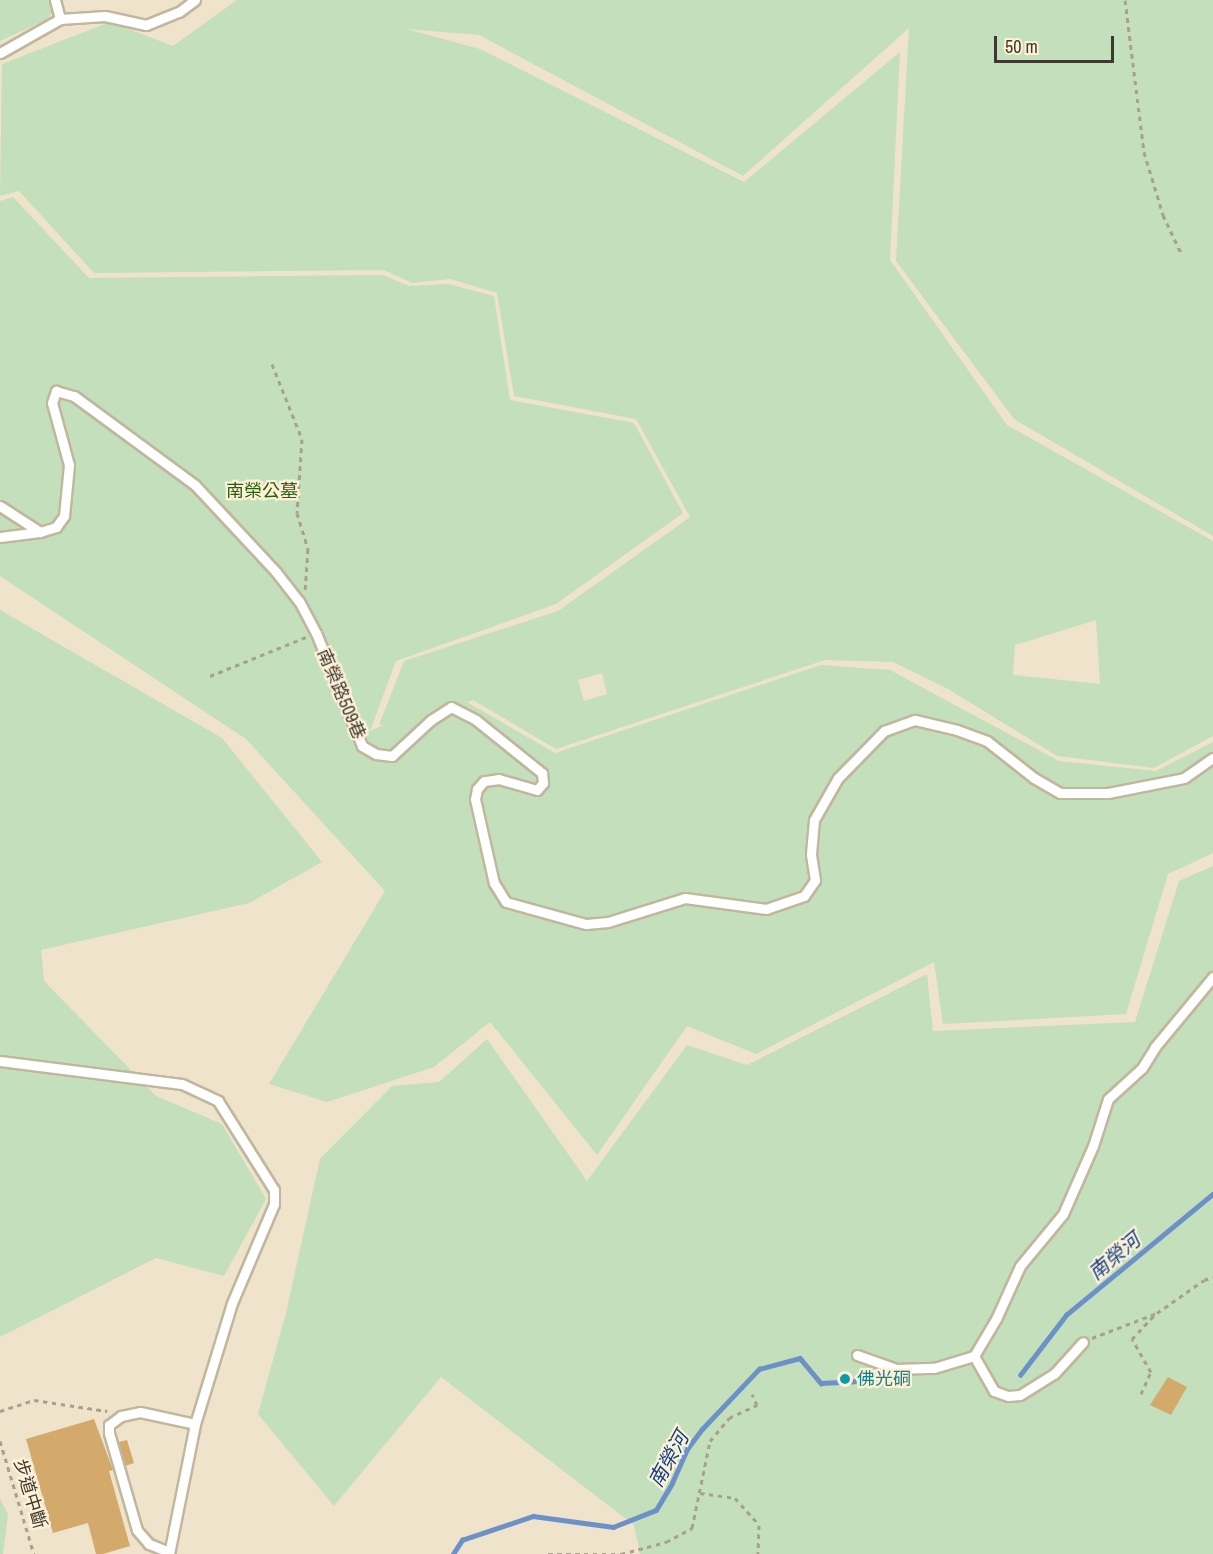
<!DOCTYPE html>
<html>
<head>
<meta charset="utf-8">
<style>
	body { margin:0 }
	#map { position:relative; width:1213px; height:1554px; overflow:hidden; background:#efe3cb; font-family:"Archivo Narrow","Noto Sans TC",sans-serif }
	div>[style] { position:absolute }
	.green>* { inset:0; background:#c4dfbb }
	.stream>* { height:4.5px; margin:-2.25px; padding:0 2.25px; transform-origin:2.25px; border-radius:2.25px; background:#6c91c8 }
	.building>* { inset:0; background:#d3aa6c }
	.path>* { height:3px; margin-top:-1.5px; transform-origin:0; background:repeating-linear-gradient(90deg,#a89f8d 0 4.5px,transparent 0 9px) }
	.roads { filter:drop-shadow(2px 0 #c1b69e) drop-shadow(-2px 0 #c1b69e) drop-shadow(0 2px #c1b69e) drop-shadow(0 -2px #c1b69e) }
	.lane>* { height:9px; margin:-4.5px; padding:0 4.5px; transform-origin:4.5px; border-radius:4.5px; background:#fff }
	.dots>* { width:16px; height:16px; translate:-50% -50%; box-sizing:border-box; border:3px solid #fdf1d8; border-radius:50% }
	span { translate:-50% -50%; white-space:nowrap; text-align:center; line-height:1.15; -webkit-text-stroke:4.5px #fdf1d8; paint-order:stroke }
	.park-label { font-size:18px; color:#295e0c }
	.street-label { font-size:18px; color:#3e3930 }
	.culture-label { font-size:18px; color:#0d838f }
	.left { translate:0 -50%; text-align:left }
	.water-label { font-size:20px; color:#104083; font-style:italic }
	.scale { position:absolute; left:994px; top:36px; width:120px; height:27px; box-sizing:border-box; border:3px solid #3e3930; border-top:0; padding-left:8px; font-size:18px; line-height:21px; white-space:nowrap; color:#3e3930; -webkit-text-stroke:4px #fdf1d8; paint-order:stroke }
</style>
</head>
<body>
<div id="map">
	<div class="green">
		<div style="clip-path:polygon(0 0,60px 0,48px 19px,0 41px)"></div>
		<div style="clip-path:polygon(evenodd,237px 0,1213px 0,1213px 536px,1014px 419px,896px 261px,909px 28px,743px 176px,479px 35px,406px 29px,480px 49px,744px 182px,900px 52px,890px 260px,1007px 425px,1213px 541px,1213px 736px,1154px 768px,1057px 756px,948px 689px,893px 662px,825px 660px,556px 749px,473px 700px,467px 702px,555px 753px,821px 665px,890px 670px,1059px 761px,1156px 771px,1213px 742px,1213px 853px,1168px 874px,1126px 1014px,943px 1024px,934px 962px,756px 1054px,687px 1026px,597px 1155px,490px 1022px,434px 1067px,327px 1102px,269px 1084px,385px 891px,246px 739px,0 576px,0 201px,13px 197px,89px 278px,383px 275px,409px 286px,449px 284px,494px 296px,510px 400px,634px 423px,683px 513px,556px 604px,396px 661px,370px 731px,386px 724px,379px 725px,404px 661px,558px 611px,690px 517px,636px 419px,514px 396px,497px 293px,450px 279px,412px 283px,384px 270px,94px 273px,19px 191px,0 196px,2px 64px,110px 22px,173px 46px,237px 0,1096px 620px,1100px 684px,1013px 675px,1015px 645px,1096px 620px,237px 0,602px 673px,607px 694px,584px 701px,578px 680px,602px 673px)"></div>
		<div style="clip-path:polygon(0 610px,222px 738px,322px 862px,249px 903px,41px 950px,44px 981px,156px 1096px,222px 1124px,266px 1199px,224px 1276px,156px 1258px,0 1337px)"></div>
		<div style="clip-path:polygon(1213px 866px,1213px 1554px,640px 1554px,634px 1525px,441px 1377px,334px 1506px,258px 1414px,286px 1313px,320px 1159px,392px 1086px,439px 1082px,487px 1039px,587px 1181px,687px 1045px,747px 1065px,927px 974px,933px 1031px,1135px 1022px,1179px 881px)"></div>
		<div style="clip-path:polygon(0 1499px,8px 1514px,3px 1554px,0 1554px)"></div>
	</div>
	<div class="stream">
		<div style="left:1020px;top:1375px;width:76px;rotate:-52.5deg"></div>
		<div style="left:1066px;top:1315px;width:190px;rotate:-39.5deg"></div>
		<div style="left:453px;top:1554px;width:17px;rotate:-57deg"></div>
		<div style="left:462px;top:1540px;width:75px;rotate:-18.7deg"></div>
		<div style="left:533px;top:1516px;width:81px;rotate:7.8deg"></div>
		<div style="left:613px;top:1527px;width:46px;rotate:-21.6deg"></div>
		<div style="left:656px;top:1510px;width:31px;rotate:-59deg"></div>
		<div style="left:672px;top:1483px;width:37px;rotate:-66deg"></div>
		<div style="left:687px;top:1449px;width:25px;rotate:-53deg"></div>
		<div style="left:702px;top:1429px;width:83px;rotate:-46.5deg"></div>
		<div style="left:759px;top:1369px;width:42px;rotate:-15deg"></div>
		<div style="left:800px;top:1358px;width:33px;rotate:50deg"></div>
		<div style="left:821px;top:1383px;width:33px;rotate:-3deg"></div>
	</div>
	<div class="building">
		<div style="clip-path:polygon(1168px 1377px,1187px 1387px,1171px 1415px,1150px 1405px)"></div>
		<div style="clip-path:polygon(94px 1419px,113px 1470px,109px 1471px,130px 1546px,103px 1554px,96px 1554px,88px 1523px,53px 1533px,26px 1439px)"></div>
		<div style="clip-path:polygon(127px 1440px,134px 1463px,125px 1466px,119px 1442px)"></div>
	</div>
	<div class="path">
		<div style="left:1125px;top:0;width:153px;rotate:82.9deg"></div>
		<div style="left:1144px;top:152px;width:66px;rotate:73.2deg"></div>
		<div style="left:1163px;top:215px;width:44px;rotate:64.6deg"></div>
		<div style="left:272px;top:364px;width:81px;rotate:68.2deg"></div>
		<div style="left:302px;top:439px;width:74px;rotate:93.9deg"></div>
		<div style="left:297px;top:513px;width:38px;rotate:73deg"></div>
		<div style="left:308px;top:549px;width:43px;rotate:94deg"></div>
		<div style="left:210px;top:676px;width:104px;rotate:-22.1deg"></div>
		<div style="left:1092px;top:1338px;width:70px;rotate:-21deg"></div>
		<div style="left:1157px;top:1313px;width:57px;rotate:-35.1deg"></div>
		<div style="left:1204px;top:1280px;width:9px;rotate:-18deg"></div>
		<div style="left:1141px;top:1394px;width:24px;rotate:-66deg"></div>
		<div style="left:1151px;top:1372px;width:38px;rotate:-120deg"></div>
		<div style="left:1132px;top:1339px;width:34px;rotate:-47deg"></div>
		<div style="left:0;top:1411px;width:36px;rotate:-18deg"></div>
		<div style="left:34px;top:1400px;width:74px;rotate:8.6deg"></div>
		<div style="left:0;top:1441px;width:118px;rotate:73.3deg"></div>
		<div style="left:700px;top:1493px;width:35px;rotate:8deg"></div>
		<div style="left:735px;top:1498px;width:36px;rotate:48deg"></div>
		<div style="left:759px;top:1525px;width:29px;rotate:92deg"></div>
		<div style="left:548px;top:1554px;width:73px"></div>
		<div style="left:621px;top:1554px;width:47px;rotate:-14.9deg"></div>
		<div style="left:666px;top:1542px;width:30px;rotate:-28deg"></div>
		<div style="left:692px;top:1528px;width:89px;rotate:-78.3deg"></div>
		<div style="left:710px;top:1441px;width:30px;rotate:-50deg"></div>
		<div style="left:729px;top:1418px;width:31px;rotate:-25deg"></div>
		<div style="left:757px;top:1405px;width:12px;rotate:-114deg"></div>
	</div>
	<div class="roads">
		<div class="lane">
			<div style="left:55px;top:0;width:20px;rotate:75deg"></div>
			<div style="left:0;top:53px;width:69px;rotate:-29.5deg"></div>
			<div style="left:60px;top:19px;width:45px;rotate:-3.8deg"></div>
			<div style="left:105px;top:16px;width:42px;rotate:12.4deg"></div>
			<div style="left:146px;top:25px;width:35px;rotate:-22deg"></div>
			<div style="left:179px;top:12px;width:20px;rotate:-37deg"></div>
			<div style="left:0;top:506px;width:48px;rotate:33deg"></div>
			<div style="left:40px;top:532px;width:17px;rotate:-17deg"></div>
			<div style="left:56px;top:527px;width:14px;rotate:-54deg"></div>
			<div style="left:64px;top:516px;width:51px;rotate:-84.4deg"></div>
			<div style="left:69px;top:465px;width:64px;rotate:-105.3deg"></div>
			<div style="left:52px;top:403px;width:13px;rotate:-72deg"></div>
			<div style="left:56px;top:391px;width:19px;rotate:16deg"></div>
			<div style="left:74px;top:396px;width:150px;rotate:36.3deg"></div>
			<div style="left:195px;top:485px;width:119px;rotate:47deg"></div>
			<div style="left:276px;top:572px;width:37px;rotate:52deg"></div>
			<div style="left:299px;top:601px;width:36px;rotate:62deg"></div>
			<div style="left:316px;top:633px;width:122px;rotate:67.8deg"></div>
			<div style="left:362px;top:746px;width:16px;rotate:30deg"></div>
			<div style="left:376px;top:754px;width:16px;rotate:7deg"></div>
			<div style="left:392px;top:756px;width:53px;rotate:-42.7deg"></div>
			<div style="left:431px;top:720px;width:24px;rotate:-33deg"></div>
			<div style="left:451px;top:707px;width:28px;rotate:27deg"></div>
			<div style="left:476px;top:720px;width:85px;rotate:38.8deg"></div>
			<div style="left:542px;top:773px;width:10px;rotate:84deg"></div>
			<div style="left:543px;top:783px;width:9px;rotate:131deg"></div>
			<div style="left:537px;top:790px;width:40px;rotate:-164deg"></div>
			<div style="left:499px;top:779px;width:15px;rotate:172deg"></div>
			<div style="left:484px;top:781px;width:11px;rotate:131deg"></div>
			<div style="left:477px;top:789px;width:10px;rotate:101deg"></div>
			<div style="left:475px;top:799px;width:86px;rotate:77.3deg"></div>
			<div style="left:494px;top:883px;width:22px;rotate:58deg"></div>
			<div style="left:506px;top:902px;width:83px;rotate:15.4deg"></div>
			<div style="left:586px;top:924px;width:22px;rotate:-5deg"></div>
			<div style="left:608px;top:922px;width:81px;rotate:-17.3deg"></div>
			<div style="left:685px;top:898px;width:82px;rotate:7.7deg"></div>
			<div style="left:766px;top:909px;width:40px;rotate:-18.9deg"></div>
			<div style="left:804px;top:896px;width:19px;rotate:-55deg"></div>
			<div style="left:815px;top:880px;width:26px;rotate:-99deg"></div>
			<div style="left:811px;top:854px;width:34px;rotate:-85deg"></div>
			<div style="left:814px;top:820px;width:48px;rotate:-60.3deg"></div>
			<div style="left:838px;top:778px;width:66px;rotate:-45.6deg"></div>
			<div style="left:884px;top:731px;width:33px;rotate:-20deg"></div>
			<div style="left:915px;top:720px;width:43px;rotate:13.4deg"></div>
			<div style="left:957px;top:730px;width:32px;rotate:20deg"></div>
			<div style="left:987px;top:741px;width:60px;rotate:38.2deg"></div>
			<div style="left:1034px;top:778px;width:30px;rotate:30deg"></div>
			<div style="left:1060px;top:793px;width:48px"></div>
			<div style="left:1108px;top:793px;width:77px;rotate:-11.2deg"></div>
			<div style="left:1184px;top:778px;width:35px;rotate:-35deg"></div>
			<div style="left:0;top:537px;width:40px;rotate:-7.1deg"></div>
			<div style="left:0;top:1061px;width:183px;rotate:7.2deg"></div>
			<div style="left:182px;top:1084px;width:40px;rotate:25deg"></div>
			<div style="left:218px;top:1101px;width:105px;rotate:57.8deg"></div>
			<div style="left:274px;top:1190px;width:14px;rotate:90deg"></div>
			<div style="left:274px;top:1204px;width:108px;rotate:113deg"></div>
			<div style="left:232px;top:1303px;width:127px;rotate:107deg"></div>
			<div style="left:195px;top:1424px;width:133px;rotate:101.3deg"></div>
			<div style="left:857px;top:1355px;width:41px;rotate:19.7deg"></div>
			<div style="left:896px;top:1369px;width:38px;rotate:-2deg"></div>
			<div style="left:934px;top:1368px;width:42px;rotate:-16.7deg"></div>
			<div style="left:974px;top:1356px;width:43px;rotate:-59.3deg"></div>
			<div style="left:996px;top:1319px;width:58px;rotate:-65.6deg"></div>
			<div style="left:1020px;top:1266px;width:67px;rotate:-50.4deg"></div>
			<div style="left:1063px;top:1214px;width:74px;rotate:-66.2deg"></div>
			<div style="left:1093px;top:1146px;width:49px;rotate:-72.3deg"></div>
			<div style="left:1108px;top:1099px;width:46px;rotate:-42.4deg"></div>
			<div style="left:1142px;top:1068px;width:25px;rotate:-58deg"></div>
			<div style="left:1155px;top:1047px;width:91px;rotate:-50.4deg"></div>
			<div style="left:974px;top:1356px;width:40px;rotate:60.3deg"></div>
			<div style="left:994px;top:1391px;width:15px;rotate:20deg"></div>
			<div style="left:1008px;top:1396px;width:12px;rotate:-5deg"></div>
			<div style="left:1020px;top:1395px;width:40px;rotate:-32deg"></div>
			<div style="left:1054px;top:1374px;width:43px;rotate:-47.8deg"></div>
			<div style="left:169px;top:1552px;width:22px;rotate:-158deg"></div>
			<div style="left:149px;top:1544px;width:18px;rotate:-131deg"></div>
			<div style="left:137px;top:1530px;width:101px;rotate:-106.1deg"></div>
			<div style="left:109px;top:1433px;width:8px;rotate:-90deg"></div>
			<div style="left:109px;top:1425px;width:15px;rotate:-37deg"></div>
			<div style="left:121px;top:1416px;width:19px;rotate:-12deg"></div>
			<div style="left:140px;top:1412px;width:56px;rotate:12.3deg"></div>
		</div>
	</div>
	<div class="dots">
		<div style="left:845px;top:1379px;background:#0f9aa8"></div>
	</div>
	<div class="park-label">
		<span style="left:262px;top:491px">南榮公墓</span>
	</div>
	<div class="street-label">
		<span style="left:341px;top:694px;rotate:67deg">南榮路509巷</span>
		<span style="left:30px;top:1494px;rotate:73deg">步道中斷</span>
	</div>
	<div class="culture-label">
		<span class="left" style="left:857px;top:1379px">佛光硐</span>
	</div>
	<div class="water-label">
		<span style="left:1114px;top:1256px;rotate:-40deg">南榮河</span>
		<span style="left:668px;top:1459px;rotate:-61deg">南榮河</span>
	</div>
	<div class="scale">50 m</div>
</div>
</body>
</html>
